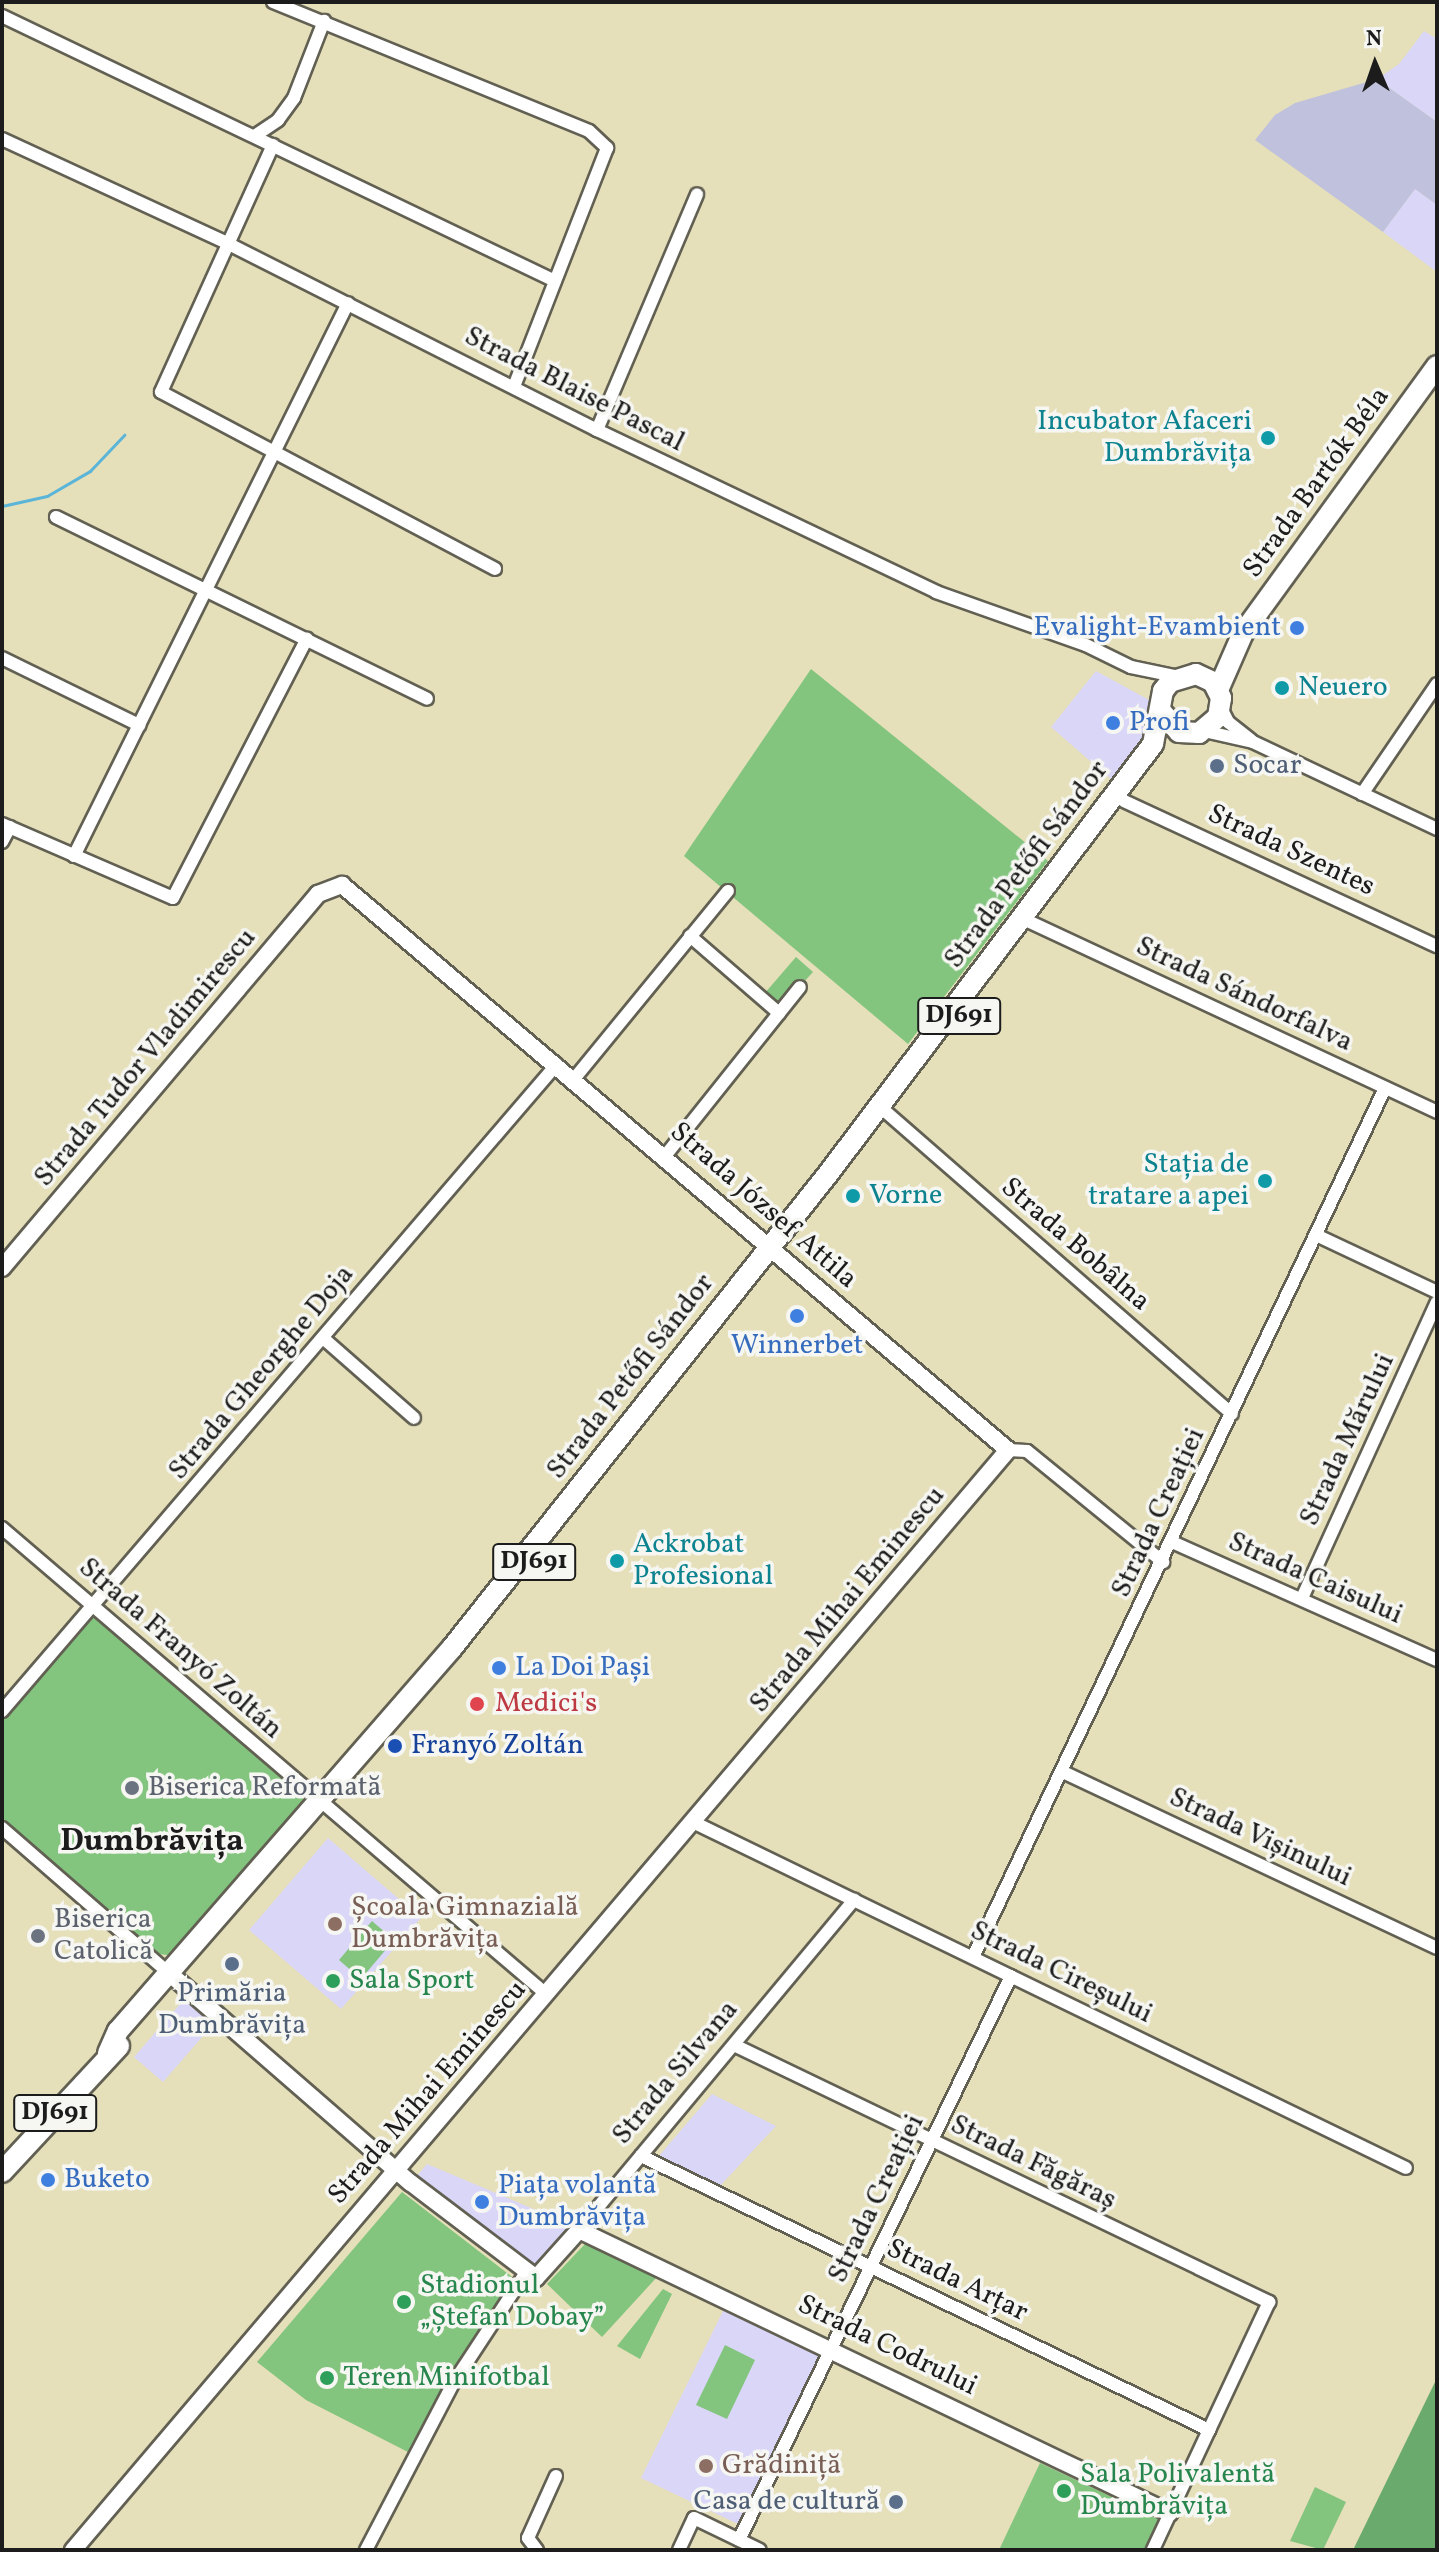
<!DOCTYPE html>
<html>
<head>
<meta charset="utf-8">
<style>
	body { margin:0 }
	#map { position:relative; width:1439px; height:2552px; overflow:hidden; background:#e5dfba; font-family:Vollkorn,serif }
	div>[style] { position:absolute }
	.built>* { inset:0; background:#dad6f7 }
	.industrial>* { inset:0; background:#c0c2dd }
	.green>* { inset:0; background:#83c57e }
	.forest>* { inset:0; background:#6aaa6d }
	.stream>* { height:3px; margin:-1.5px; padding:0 1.5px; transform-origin:1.5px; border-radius:1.5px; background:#5bb5d8 }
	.roads { filter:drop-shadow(2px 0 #626053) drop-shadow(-2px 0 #626053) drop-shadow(0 2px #626053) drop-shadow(0 -2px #626053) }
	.minor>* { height:12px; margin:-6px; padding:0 6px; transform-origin:6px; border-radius:6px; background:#fff }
	.tertiary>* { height:16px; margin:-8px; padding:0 8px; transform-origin:8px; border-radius:8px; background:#fff }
	.primary>* { height:20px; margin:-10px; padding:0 10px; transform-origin:10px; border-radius:10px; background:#fff }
	.dots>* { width:22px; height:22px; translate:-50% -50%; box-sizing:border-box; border:4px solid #f6f6f2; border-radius:50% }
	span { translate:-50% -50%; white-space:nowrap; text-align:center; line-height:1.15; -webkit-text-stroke:7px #f6f6f2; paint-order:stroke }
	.shield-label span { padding:2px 6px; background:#f6f6f2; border:2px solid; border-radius:6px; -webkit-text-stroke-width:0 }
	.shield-label { font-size:26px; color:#1c1c1c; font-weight:700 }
	.street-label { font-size:28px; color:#1c1c1c }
	.culture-label { font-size:28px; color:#0d838f }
	.right { translate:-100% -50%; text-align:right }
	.left { translate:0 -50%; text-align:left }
	.shop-label { font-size:28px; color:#366cbe }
	.service-label { font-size:28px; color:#4e5e75 }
	.health-label { font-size:28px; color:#be3a42 }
	.transit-label { font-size:28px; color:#164399 }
	.worship-label { font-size:28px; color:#5b616d }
	.education-label { font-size:28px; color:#785e54 }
	.leisure-label { font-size:28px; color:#27864d }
	.quarter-label { font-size:32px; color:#1c1c1c; font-weight:700 }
	.frame { position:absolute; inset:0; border:4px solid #1c1c1c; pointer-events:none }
	.north { position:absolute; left:1335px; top:24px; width:80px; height:80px; -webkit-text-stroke:6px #f6f6f2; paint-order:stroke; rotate:358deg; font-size:22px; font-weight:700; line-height:32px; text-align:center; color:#1c1c1c }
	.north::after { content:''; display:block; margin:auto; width:28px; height:36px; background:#1c1c1c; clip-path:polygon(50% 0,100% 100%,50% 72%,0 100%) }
</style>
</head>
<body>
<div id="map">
	<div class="built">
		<div style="clip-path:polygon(1424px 31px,1437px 39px,1437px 122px,1377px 79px,1399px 64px)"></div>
		<div style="clip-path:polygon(1415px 189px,1437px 205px,1437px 272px,1383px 232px)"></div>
		<div style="clip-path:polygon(1096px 671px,1151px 701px,1155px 723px,1112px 780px,1051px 727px)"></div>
		<div style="clip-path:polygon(328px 1838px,421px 1918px,341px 2009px,249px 1930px)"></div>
		<div style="clip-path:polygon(187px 1996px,216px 2021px,163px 2082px,134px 2057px)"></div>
		<div style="clip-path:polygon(712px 2094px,776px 2126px,719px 2187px,658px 2157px)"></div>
		<div style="clip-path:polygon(427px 2164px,574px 2226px,534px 2270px,416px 2177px)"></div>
		<div style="clip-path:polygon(724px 2309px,820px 2355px,738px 2524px,641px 2478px)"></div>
	</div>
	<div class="industrial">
		<div style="clip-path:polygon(1377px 79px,1437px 122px,1437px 205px,1415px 189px,1383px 232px,1255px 140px,1275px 115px,1295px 103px)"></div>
	</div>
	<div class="green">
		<div style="clip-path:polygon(811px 669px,1048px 861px,908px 1044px,684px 856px)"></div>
		<div style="clip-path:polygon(796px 957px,813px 972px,781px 1007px,764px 994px)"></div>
		<div style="clip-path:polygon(94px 1607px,307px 1802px,178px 1956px,158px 1954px,2px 1826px,2px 1711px)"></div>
		<div style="clip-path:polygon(372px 1921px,394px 1940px,361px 1979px,339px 1960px)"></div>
		<div style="clip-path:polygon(402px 2192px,516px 2280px,448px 2380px,408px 2452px,306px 2400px,257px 2362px)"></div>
		<div style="clip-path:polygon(585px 2244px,657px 2277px,602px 2337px,547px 2284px)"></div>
		<div style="clip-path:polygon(663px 2289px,672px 2294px,640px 2359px,617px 2346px)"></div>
		<div style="clip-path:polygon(725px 2345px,755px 2360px,727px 2419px,696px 2405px)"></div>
		<div style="clip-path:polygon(1040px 2463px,1161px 2520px,1147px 2550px,999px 2550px)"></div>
		<div style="clip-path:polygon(1315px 2487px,1346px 2502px,1323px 2550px,1290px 2541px)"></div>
	</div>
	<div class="forest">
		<div style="clip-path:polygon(1437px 2378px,1437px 2550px,1353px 2550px)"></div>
	</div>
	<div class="stream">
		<div style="left:2px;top:506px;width:46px;rotate:-12.5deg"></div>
		<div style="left:47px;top:496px;width:50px;rotate:-30.2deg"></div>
		<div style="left:90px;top:471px;width:50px;rotate:-46.6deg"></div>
	</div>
	<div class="roads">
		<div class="minor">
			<div style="left:273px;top:2px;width:341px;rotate:22.2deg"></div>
			<div style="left:589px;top:131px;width:25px;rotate:43deg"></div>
			<div style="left:607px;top:148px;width:256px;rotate:111.3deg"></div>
			<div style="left:2px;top:16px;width:613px;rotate:25.6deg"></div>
			<div style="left:256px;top:135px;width:27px;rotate:-34deg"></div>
			<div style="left:278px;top:120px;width:27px;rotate:-54deg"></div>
			<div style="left:294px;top:98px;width:83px;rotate:-68.7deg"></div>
			<div style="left:2px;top:139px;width:248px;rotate:24.8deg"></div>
			<div style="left:227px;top:243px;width:415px;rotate:26.8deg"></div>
			<div style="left:597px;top:430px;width:376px;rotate:25.5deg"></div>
			<div style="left:936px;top:592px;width:159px;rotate:19.5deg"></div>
			<div style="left:1086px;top:645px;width:50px;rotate:26.1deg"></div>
			<div style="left:1131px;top:667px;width:45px;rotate:11.6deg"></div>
			<div style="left:273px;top:145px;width:271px;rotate:114.4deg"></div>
			<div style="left:161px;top:392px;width:378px;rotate:27.9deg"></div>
			<div style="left:597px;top:430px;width:256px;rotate:-67deg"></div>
			<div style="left:56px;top:517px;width:413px;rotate:26.1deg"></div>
			<div style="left:2px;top:658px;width:153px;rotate:26.1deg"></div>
			<div style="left:1221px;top:708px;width:16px;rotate:63deg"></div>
			<div style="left:1228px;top:722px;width:29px;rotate:38deg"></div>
			<div style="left:1204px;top:731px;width:50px;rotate:12.7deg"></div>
			<div style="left:1253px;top:742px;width:204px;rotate:25.3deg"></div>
			<div style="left:1362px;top:794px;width:133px;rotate:-55.7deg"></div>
			<div style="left:1124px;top:801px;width:345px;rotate:24.9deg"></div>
			<div style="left:2px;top:824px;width:186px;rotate:23.4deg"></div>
			<div style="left:173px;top:898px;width:292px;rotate:-62.7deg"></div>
			<div style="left:2px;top:842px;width:17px;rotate:-62deg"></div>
			<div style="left:74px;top:856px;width:617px;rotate:-63.64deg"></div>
			<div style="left:1030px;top:922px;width:449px;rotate:25deg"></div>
			<div style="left:690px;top:936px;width:118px;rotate:40.9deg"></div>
			<div style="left:574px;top:1079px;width:243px;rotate:-50.7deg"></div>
			<div style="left:886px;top:1112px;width:459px;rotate:41.1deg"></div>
			<div style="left:665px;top:1156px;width:216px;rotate:-51.4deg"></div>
			<div style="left:1318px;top:1236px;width:132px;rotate:25.2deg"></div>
			<div style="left:323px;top:1338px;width:121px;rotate:41.3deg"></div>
			<div style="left:1008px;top:1450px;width:19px;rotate:3deg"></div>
			<div style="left:1027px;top:1451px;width:176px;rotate:39.2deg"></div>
			<div style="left:2px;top:1528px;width:716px;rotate:40.58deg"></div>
			<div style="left:1172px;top:1542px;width:290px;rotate:24deg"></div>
			<div style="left:1302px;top:1598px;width:325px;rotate:-65.5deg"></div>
			<div style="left:2px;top:1711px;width:852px;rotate:-49.38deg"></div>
			<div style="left:1063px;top:1772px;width:413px;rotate:25.2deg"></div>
			<div style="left:695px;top:1823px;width:790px;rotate:25.88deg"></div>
			<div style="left:2px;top:1828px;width:221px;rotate:41deg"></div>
			<div style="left:973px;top:1957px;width:962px;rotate:-64.63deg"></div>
			<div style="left:734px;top:2045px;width:594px;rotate:25.66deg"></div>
			<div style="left:1269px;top:2302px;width:274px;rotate:115.1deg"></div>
			<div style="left:641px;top:2156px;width:631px;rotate:25.75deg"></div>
			<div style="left:579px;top:2230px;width:430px;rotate:-50.2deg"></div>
			<div style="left:739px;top:2540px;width:626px;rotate:-64.25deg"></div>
			<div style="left:366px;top:2550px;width:190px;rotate:-62.4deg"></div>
			<div style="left:454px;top:2382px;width:133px;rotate:-56.7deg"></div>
			<div style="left:537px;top:2550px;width:15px;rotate:-127deg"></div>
			<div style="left:528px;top:2538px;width:68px;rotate:-65.7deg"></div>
			<div style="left:679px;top:2550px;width:35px;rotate:-65deg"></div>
			<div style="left:694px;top:2518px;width:73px;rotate:25.9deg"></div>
		</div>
		<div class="tertiary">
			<div style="left:2px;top:1268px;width:490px;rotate:-49.8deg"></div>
			<div style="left:318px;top:894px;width:26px;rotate:-21deg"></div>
			<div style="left:342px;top:885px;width:873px;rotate:40.31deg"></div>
			<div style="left:1008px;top:1450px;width:1444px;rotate:130.36deg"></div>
			<div style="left:169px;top:1973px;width:320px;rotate:41deg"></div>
			<div style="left:411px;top:2183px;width:157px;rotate:37.2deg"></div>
			<div style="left:536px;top:2278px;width:64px;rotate:-48.1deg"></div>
			<div style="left:579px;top:2230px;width:655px;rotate:25.59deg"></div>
		</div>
		<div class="primary">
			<div style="left:1218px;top:690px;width:62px;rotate:-66.3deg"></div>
			<div style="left:1243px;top:633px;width:330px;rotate:-54deg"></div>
			<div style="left:108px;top:2053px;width:24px;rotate:-66deg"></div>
			<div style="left:118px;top:2031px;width:508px;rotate:-48.91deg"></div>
			<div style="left:452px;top:1648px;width:605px;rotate:-51.58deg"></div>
			<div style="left:828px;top:1174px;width:539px;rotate:-52.92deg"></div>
			<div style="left:1153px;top:744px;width:54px;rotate:-79.3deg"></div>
			<div style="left:1163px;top:691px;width:11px;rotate:-52deg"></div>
			<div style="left:1170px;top:682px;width:27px;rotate:-17deg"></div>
			<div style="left:1196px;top:674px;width:19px;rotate:25deg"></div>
			<div style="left:1213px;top:682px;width:18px;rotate:63deg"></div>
			<div style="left:1221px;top:698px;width:19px;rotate:99deg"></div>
			<div style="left:1218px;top:717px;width:25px;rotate:140deg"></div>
			<div style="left:1199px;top:733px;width:20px;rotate:-177deg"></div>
			<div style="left:1179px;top:732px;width:28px;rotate:-131deg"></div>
			<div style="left:2px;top:2172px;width:172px;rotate:-47.1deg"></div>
		</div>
	</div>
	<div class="dots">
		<div style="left:1268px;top:438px;background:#0f9aa8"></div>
		<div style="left:1297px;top:628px;background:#3f7fe0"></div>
		<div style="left:1282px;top:688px;background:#0f9aa8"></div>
		<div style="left:1113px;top:723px;background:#3f7fe0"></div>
		<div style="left:1217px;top:766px;background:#5c6f8a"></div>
		<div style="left:1265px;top:1181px;background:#0f9aa8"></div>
		<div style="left:853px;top:1196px;background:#0f9aa8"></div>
		<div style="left:797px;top:1316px;background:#3f7fe0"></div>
		<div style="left:617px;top:1561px;background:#0f9aa8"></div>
		<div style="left:499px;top:1668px;background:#3f7fe0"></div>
		<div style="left:477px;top:1704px;background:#e0444e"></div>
		<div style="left:395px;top:1746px;background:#1a4fb4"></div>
		<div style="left:132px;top:1788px;background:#6b7280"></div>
		<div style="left:335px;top:1924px;background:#8d6e63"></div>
		<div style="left:38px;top:1936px;background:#6b7280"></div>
		<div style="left:232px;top:1964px;background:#5c6f8a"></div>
		<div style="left:333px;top:1981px;background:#2e9e5b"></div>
		<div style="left:48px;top:2180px;background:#3f7fe0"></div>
		<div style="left:482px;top:2202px;background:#3f7fe0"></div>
		<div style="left:404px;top:2302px;background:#2e9e5b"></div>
		<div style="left:327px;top:2378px;background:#2e9e5b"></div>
		<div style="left:706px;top:2466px;background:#8d6e63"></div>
		<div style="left:1064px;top:2491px;background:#2e9e5b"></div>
		<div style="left:896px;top:2502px;background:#5c6f8a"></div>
	</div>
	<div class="shield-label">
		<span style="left:959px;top:1016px">DJ691</span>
		<span style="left:534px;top:1562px">DJ691</span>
		<span style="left:55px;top:2113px">DJ691</span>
	</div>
	<div class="street-label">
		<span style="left:574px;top:390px;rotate:27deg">Strada Blaise Pascal</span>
		<span style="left:1317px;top:483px;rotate:-54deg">Strada Bartók Béla</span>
		<span style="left:1291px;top:851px;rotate:25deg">Strada Szentes</span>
		<span style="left:1027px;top:865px;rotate:-53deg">Strada Petőfi Sándor</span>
		<span style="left:1244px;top:995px;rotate:25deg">Strada Sándorfalva</span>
		<span style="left:146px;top:1058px;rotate:-50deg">Strada Tudor Vladimirescu</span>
		<span style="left:763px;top:1206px;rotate:41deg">Strada József Attila</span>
		<span style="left:1075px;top:1245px;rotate:41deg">Strada Bobâlna</span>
		<span style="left:262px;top:1373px;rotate:-50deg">Strada Gheorghe Doja</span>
		<span style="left:631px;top:1377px;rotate:-52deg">Strada Petőfi Sándor</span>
		<span style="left:1348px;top:1440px;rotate:-65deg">Strada Mărului</span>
		<span style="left:1159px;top:1513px;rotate:-65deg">Strada Creației</span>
		<span style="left:1315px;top:1579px;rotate:24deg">Strada Caisului</span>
		<span style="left:848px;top:1600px;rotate:-50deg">Strada Mihai Eminescu</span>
		<span style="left:180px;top:1649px;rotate:41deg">Strada Franyó Zoltán</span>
		<span style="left:1260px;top:1838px;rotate:25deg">Strada Vișinului</span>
		<span style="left:1061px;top:1973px;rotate:26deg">Strada Cireșului</span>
		<span style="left:676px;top:2073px;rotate:-50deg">Strada Silvana</span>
		<span style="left:428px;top:2093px;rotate:-49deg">Strada Mihai Eminescu</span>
		<span style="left:1033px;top:2163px;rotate:26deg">Strada Făgăraș</span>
		<span style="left:877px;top:2199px;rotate:-64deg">Strada Creației</span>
		<span style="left:957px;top:2281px;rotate:26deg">Strada Arțar</span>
		<span style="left:887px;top:2346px;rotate:26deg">Strada Codrului</span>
	</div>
	<div class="culture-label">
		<span class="right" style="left:1252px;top:438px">Incubator Afaceri<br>Dumbrăvița</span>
		<span class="left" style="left:1298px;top:688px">Neuero</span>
		<span class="right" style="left:1249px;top:1181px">Stația de<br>tratare a apei</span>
		<span class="left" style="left:869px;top:1196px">Vorne</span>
		<span class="left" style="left:633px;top:1561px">Ackrobat<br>Profesional</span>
	</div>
	<div class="shop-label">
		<span class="right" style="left:1281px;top:628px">Evalight-Evambient</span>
		<span class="left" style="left:1129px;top:723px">Profi</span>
		<span style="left:797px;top:1346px">Winnerbet</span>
		<span class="left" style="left:515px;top:1668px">La Doi Pași</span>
		<span class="left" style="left:64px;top:2180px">Buketo</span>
		<span class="left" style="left:498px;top:2202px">Piața volantă<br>Dumbrăvița</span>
	</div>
	<div class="service-label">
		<span class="left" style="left:1233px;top:766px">Socar</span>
		<span style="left:232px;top:2010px">Primăria<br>Dumbrăvița</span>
		<span class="right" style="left:880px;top:2502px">Casa de cultură</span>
	</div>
	<div class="health-label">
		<span class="left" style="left:495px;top:1704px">Medici's</span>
	</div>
	<div class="transit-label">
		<span class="left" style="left:411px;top:1746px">Franyó Zoltán</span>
	</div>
	<div class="worship-label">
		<span class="left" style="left:148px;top:1788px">Biserica Reformată</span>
		<span class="left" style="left:54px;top:1936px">Biserica<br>Catolică</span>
	</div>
	<div class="education-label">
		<span class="left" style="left:351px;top:1924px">Școala Gimnazială<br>Dumbrăvița</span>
		<span class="left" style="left:722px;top:2466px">Grădiniță</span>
	</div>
	<div class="leisure-label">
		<span class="left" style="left:349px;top:1981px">Sala Sport</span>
		<span class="left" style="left:420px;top:2302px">Stadionul<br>„Ștefan Dobay”</span>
		<span class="left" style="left:343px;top:2378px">Teren Minifotbal</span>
		<span class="left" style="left:1080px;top:2491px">Sala Polivalentă<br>Dumbrăvița</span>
	</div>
	<div class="quarter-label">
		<span style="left:152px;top:1842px">Dumbrăvița</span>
	</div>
	<div class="frame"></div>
	<div class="north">N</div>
</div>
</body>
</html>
